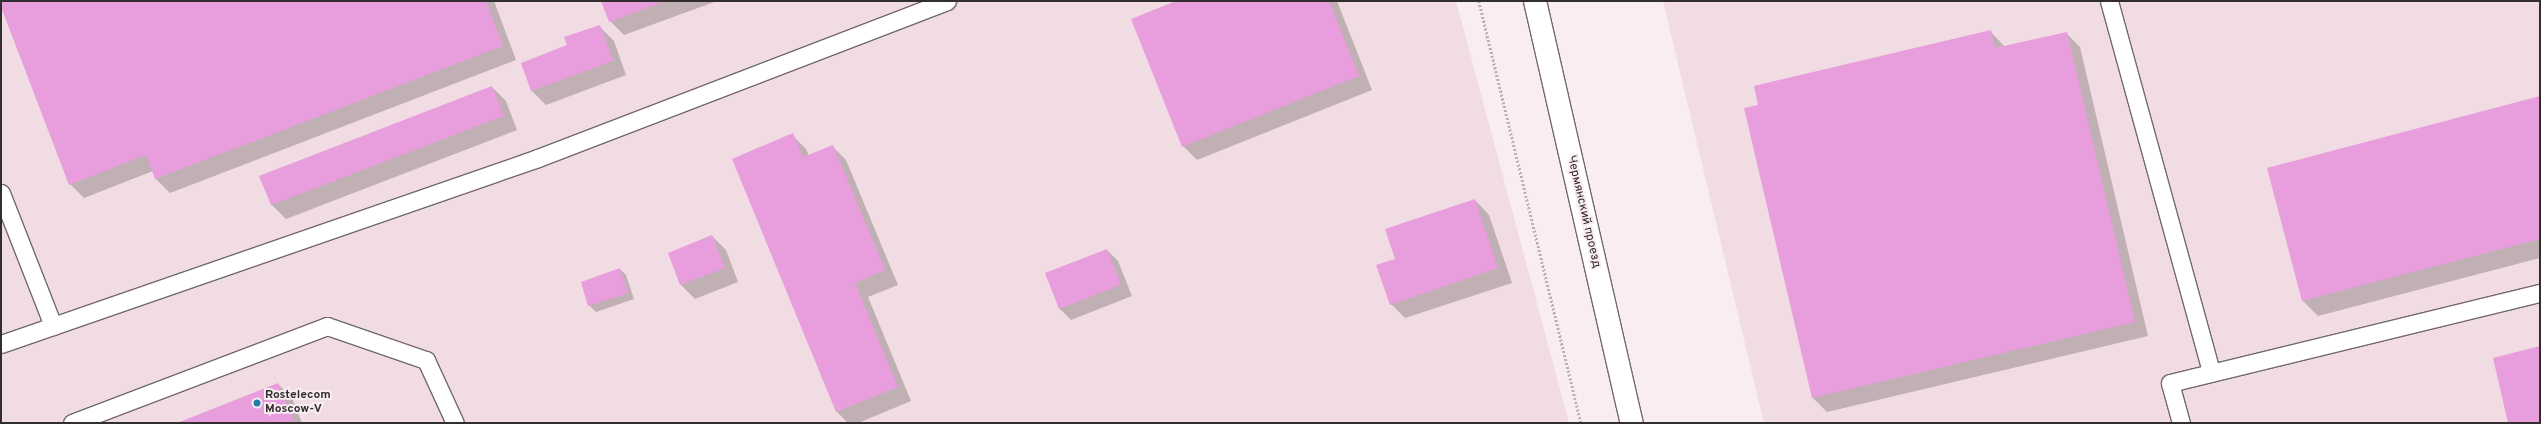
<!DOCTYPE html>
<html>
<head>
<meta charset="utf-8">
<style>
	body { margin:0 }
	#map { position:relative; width:2541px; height:424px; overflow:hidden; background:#f9edf1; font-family:Overpass,sans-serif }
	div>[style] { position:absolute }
	.built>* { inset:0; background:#f0dce2 }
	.shadow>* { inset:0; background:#0003 }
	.building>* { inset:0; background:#e89ddd }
	.path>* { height:2.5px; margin-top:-1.25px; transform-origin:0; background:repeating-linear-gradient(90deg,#bab0b3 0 2px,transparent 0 4px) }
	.roads { filter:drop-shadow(1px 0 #73696d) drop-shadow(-1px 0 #73696d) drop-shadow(0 1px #73696d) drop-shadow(0 -1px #73696d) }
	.service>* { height:17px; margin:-8.5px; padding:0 8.5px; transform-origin:8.5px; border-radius:8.5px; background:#fff }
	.minor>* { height:22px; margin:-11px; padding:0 11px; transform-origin:11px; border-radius:11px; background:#fff }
	.dots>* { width:11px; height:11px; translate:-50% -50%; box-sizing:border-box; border:2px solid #f9edf1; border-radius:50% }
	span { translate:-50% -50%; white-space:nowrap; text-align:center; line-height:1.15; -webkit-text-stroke:4px #f9edf1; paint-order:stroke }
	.street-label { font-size:12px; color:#322d2f }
	.poi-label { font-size:12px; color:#322d2f; font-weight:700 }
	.left { translate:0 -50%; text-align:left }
	.frame { position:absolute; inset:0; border:2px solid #322d2f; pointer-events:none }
</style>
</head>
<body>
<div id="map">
	<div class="built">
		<div style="clip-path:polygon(1px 1px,1456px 1px,1569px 423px,1px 423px)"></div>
		<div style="clip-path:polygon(1663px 1px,2540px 1px,2540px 423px,1764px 423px)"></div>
	</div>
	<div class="shadow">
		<div style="clip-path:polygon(1px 1px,494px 1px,516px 60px,170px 193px,156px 179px,153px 171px,84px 198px,70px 184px)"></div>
		<div style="clip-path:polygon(602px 1px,717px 1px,624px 35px,610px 21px)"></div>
		<div style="clip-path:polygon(1179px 1px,1337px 1px,1372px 90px,1197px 160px,1183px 146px)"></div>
		<div style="clip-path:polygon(599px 26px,614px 41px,626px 75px,546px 105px,532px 91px,522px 64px,568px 46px)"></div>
		<div style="clip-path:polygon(1990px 31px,2005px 47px,2066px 33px,2080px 47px,2148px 336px,1827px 412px,1813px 398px)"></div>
		<div style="clip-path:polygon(492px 87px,506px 101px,517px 130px,286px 219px,272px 205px,260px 176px)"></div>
		<div style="clip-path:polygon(2540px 97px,2540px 258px,2318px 316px,2303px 301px)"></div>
		<div style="clip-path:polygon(792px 135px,806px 149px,809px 156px,832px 146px,846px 160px,898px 285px,868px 297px,911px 401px,858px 423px,848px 423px,837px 412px,733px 159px)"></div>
		<div style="clip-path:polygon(1475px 200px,1489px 215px,1512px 283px,1405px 318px,1391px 304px,1397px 260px)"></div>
		<div style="clip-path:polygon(712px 236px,726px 250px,738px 282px,695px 299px,681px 285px)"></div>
		<div style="clip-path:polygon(1107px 250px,1118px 261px,1132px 296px,1071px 320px,1060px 309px,1046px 274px)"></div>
		<div style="clip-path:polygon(620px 269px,626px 275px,634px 299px,596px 312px,589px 305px)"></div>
		<div style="clip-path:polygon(278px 384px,292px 398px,302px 423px,180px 423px)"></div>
	</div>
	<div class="building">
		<div style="clip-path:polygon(1px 1px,486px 1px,503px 46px,155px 179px,146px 155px,69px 185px,1px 7px)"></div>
		<div style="clip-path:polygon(601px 1px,665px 1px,609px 22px)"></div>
		<div style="clip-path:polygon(1176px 1px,1329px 1px,1359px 76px,1182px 147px,1131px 19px)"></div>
		<div style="clip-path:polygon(600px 25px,613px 61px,531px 91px,521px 63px,567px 45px,564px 37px)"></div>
		<div style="clip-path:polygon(1991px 30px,1995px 48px,2067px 32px,2135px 322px,1812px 398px,1744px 108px,1758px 105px,1754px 86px)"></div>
		<div style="clip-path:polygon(492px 86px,504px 116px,271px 205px,259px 176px)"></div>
		<div style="clip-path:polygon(2540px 96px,2540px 239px,2302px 301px,2267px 168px)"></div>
		<div style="clip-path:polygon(793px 133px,803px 157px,833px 145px,885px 270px,855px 283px,898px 387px,836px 412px,732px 159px)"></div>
		<div style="clip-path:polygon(1475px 199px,1498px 268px,1390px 305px,1376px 265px,1395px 259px,1385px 229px)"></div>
		<div style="clip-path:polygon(712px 235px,725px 268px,680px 285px,668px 253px)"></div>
		<div style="clip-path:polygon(1107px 249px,1121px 285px,1059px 309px,1045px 273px)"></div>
		<div style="clip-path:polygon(620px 268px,628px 293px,588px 306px,581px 282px)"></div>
		<div style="clip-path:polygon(2540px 346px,2540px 423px,2508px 423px,2493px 358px)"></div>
		<div style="clip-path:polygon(278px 383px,294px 423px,177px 423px)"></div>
	</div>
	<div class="path">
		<div style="left:1479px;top:1px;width:434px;rotate:76.4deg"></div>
	</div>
	<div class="roads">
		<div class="service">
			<div style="left:2109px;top:1px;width:385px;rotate:74.6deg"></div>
			<div style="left:1px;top:193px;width:143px;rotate:68.6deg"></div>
			<div style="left:1px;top:344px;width:568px;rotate:-19.1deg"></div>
			<div style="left:538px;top:158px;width:438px;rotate:-21deg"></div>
			<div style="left:72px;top:423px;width:273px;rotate:-20.8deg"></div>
			<div style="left:327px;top:326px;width:105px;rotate:19deg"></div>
			<div style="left:426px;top:360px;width:69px;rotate:65.3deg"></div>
			<div style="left:2181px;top:423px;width:41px;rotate:-105.4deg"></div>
			<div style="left:2170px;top:383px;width:381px;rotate:-13.7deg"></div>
		</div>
		<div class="minor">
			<div style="left:1535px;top:1px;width:433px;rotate:77.1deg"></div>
		</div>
	</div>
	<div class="dots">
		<div style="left:257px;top:403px;background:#237dab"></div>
	</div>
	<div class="street-label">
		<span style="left:1583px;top:212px;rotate:77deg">Чермянский проезд</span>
	</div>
	<div class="poi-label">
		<span class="left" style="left:265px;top:403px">Rostelecom<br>Moscow-V</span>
	</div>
	<div class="frame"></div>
</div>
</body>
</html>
